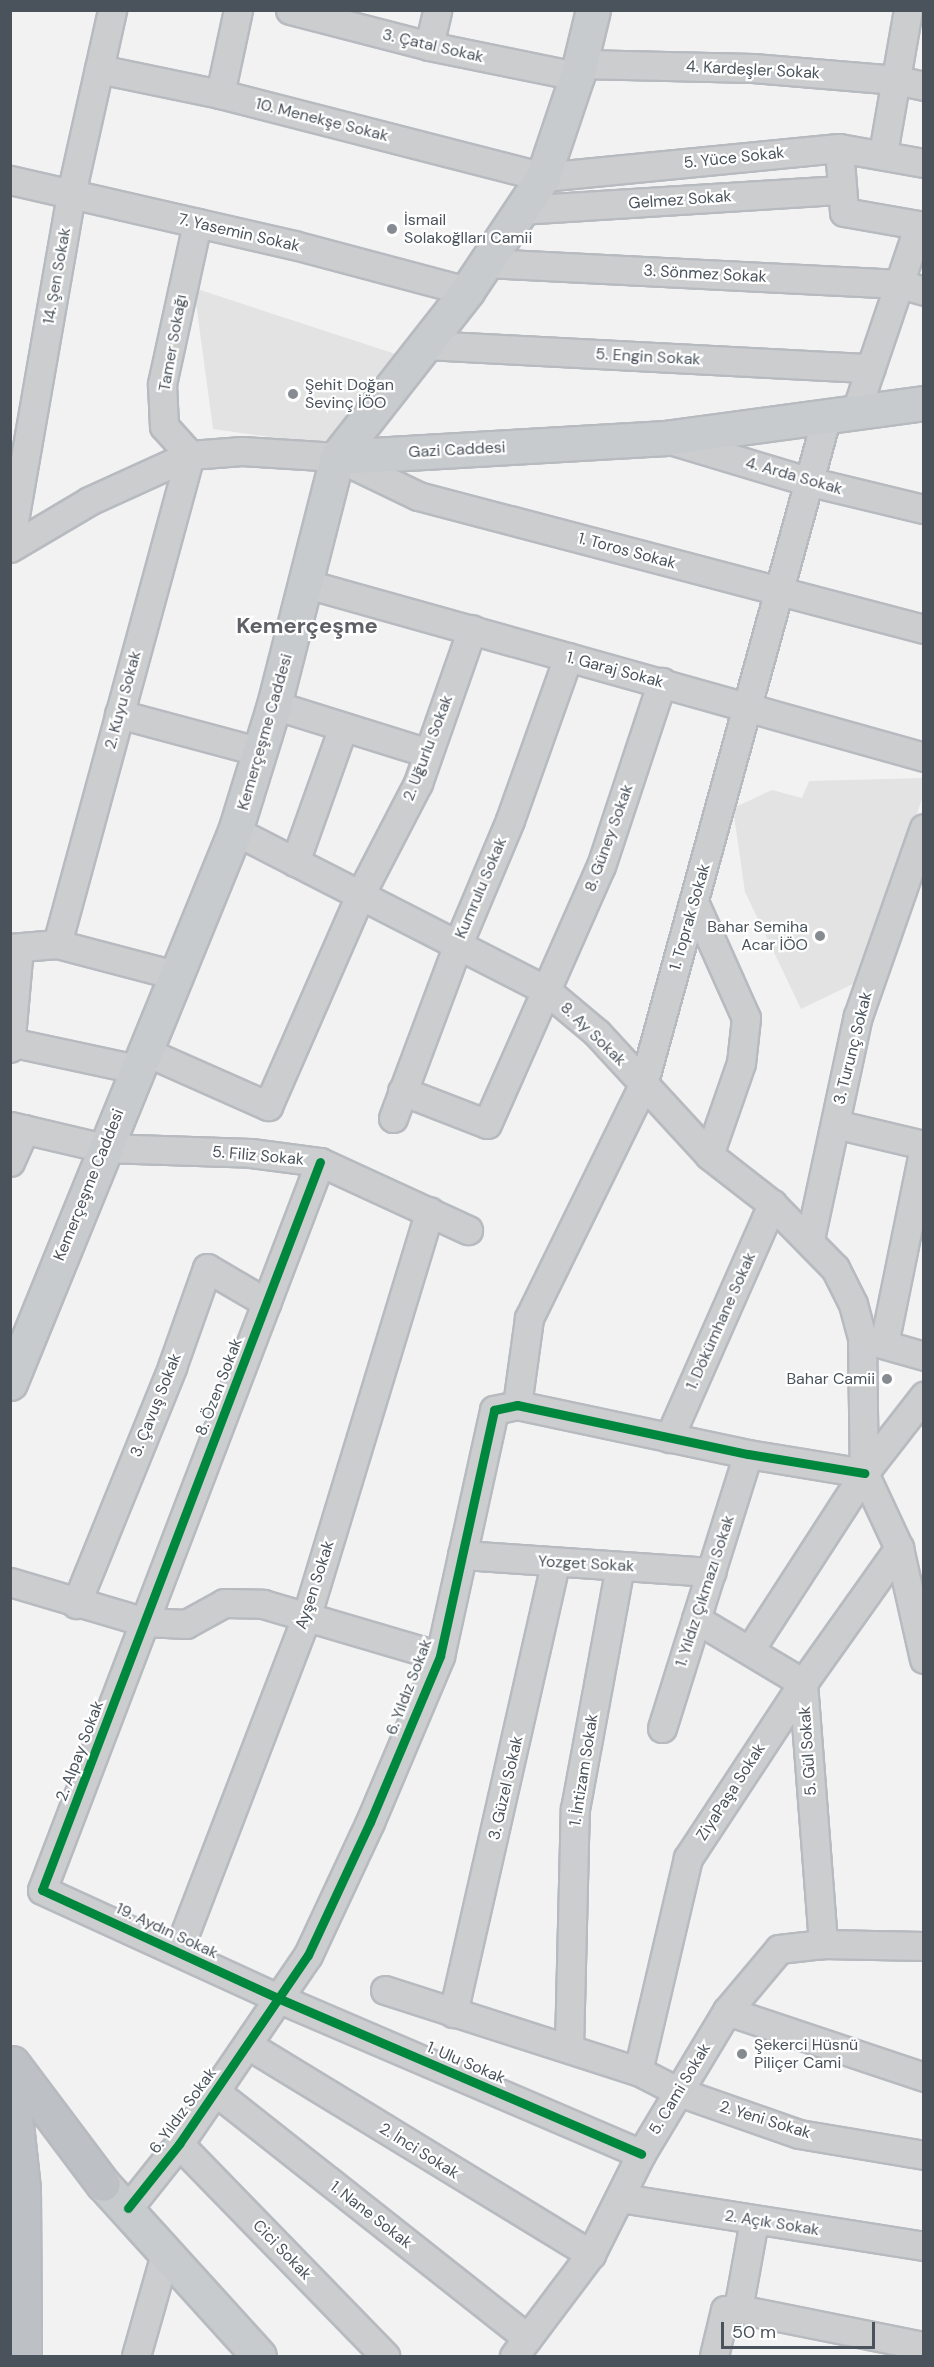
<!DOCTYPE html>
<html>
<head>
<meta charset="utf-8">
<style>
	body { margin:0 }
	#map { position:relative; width:934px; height:2367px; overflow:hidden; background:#f2f2f2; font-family:"DM Sans",sans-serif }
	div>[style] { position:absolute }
	.education>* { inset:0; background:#e4e3e3 }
	.roads { filter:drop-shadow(2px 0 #b7bbc0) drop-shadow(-2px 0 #b7bbc0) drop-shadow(0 2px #b7bbc0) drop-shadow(0 -2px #b7bbc0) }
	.minor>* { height:27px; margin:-13.5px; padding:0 13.5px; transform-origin:13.5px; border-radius:13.5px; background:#cccdcf }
	.major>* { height:33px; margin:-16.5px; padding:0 16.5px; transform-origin:16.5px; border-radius:16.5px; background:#c8cbcd }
	.highway>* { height:33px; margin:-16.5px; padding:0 16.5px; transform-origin:16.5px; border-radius:16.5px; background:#bdc1c6 }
	.cycleway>* { height:9px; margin:-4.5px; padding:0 4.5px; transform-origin:4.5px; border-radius:4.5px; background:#00873e }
	.dots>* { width:16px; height:16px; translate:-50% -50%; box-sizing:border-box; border:3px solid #fff; border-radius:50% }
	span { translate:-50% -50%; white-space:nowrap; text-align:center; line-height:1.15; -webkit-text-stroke:4.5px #fff; paint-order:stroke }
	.street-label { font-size:16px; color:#4a535c }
	.poi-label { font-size:16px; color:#4a535c }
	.left { translate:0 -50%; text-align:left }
	.right { translate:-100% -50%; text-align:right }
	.district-label { font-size:22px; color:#5e6065; font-weight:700 }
	.frame { position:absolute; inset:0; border:12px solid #4a535c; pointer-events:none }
	.scale { position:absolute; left:721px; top:2322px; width:154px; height:27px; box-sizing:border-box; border:3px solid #4a535c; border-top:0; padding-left:8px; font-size:18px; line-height:21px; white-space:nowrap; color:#4a535c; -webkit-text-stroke:4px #fff; paint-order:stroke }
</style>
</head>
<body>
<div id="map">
	<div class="education">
		<div style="clip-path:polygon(194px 288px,408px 358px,333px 446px,213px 429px)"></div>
		<div style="clip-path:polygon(923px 778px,923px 796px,859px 981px,801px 1009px,745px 892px,733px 808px,772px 790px,802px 798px,809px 781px)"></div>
	</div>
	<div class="roads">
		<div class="minor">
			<div style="left:290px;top:10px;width:144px;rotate:14.5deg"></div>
			<div style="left:429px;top:46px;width:151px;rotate:11.5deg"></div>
			<div style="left:429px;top:46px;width:37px;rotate:-77deg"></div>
			<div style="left:581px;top:64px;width:172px;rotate:1.3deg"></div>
			<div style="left:753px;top:68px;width:144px;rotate:4.8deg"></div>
			<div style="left:896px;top:80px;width:29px;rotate:12deg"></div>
			<div style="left:99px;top:69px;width:124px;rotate:11.7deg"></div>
			<div style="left:220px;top:94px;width:333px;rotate:14.4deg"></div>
			<div style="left:543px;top:177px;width:297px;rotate:-5.6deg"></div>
			<div style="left:839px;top:148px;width:86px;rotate:10deg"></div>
			<div style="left:220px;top:94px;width:86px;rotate:-77.9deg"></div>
			<div style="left:839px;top:148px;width:64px;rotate:85.5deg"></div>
			<div style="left:844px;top:212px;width:81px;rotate:9.9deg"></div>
			<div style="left:883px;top:153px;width:145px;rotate:-80.1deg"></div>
			<div style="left:10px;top:180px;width:291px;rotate:12.9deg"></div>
			<div style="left:294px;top:245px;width:179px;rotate:14.9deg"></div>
			<div style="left:521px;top:210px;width:319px;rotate:-3.6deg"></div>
			<div style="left:486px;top:263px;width:415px;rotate:2.9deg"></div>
			<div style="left:900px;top:284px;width:25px;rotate:16deg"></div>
			<div style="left:425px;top:345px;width:446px;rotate:3deg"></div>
			<div style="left:856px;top:411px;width:196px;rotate:-71.3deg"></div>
			<div style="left:667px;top:439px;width:146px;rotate:16.7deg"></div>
			<div style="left:807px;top:481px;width:120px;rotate:13.5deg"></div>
			<div style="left:10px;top:544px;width:355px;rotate:-80.1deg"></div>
			<div style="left:71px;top:194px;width:189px;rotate:-77.4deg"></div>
			<div style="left:10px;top:548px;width:92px;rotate:-30.7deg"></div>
			<div style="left:89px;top:501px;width:111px;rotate:-24.5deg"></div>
			<div style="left:190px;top:455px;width:52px;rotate:-4.4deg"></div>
			<div style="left:242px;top:451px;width:95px;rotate:3.6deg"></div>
			<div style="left:337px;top:457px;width:90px;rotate:25.7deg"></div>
			<div style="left:418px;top:496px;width:523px;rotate:14.73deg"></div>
			<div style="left:307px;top:584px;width:641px;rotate:15.66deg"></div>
			<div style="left:274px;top:705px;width:161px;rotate:17.3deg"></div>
			<div style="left:119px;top:714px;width:147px;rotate:15deg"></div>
			<div style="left:235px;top:831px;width:351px;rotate:27.1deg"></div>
			<div style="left:547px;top:991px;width:65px;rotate:40deg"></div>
			<div style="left:597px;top:1033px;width:166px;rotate:47.4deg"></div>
			<div style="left:709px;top:1155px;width:80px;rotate:37.9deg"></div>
			<div style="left:772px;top:1204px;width:90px;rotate:45.5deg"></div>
			<div style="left:835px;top:1268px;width:40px;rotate:63.4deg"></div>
			<div style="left:853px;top:1304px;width:35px;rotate:75deg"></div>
			<div style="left:862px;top:1338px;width:135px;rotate:89.2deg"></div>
			<div style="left:864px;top:1473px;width:83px;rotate:65deg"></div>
			<div style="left:899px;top:1548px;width:114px;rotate:77.3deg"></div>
			<div style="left:295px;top:862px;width:143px;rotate:-70.4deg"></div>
			<div style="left:695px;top:904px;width:125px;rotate:65.9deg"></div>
			<div style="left:746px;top:1018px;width:45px;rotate:96.3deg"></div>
			<div style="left:741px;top:1063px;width:97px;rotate:109.2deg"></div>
			<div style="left:57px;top:944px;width:507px;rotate:-74.78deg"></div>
			<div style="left:190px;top:455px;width:39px;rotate:-132deg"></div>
			<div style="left:164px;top:426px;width:42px;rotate:-92.7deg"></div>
			<div style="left:162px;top:384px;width:165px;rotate:-77.7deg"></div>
			<div style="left:10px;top:948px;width:47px;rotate:-4.9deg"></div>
			<div style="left:57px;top:944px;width:122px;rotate:14.7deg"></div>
			<div style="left:10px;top:1042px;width:129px;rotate:12.1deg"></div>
			<div style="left:10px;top:1048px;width:101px;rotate:-84.9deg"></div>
			<div style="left:144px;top:1051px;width:136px;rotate:23.9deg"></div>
			<div style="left:268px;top:1106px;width:230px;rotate:-66.4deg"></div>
			<div style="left:360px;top:895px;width:126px;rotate:-62.6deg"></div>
			<div style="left:418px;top:783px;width:163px;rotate:-70.7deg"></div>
			<div style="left:402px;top:1091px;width:91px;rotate:21.2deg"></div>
			<div style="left:487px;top:1124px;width:282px;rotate:-66.2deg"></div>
			<div style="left:601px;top:866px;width:194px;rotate:-71.7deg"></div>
			<div style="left:393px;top:1118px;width:186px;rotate:-69.5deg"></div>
			<div style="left:458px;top:944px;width:134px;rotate:-67.2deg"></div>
			<div style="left:510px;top:820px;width:173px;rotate:-70.4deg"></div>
			<div style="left:835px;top:1124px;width:91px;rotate:13.3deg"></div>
			<div style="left:10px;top:1126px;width:97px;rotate:13.2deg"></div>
			<div style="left:104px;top:1148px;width:147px;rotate:1.9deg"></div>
			<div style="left:251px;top:1153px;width:70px;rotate:7.4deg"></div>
			<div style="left:320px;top:1162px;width:163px;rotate:24.7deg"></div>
			<div style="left:10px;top:1162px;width:36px;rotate:-66deg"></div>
			<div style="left:320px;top:1162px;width:779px;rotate:110.9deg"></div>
			<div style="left:42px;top:1890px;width:262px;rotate:24.6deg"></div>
			<div style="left:280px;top:1999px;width:393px;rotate:23.2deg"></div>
			<div style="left:810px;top:1239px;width:228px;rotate:-77.9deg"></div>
			<div style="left:858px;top:1016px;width:199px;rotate:-70.7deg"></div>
			<div style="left:868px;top:1340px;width:58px;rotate:15.9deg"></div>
			<div style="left:884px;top:1344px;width:200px;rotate:-78.5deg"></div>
			<div style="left:517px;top:1405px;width:88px;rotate:-82.1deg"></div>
			<div style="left:529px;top:1318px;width:259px;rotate:-63.9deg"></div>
			<div style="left:643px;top:1085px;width:695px;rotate:-74.64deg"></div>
			<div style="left:669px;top:1438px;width:256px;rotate:-66.2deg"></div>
			<div style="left:462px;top:1555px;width:250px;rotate:3.9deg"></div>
			<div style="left:10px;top:1582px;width:141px;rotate:16.5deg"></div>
			<div style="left:145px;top:1622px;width:41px;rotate:2.8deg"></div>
			<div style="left:186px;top:1624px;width:43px;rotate:-28.9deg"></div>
			<div style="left:224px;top:1603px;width:39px;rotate:1deg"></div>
			<div style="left:263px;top:1604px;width:184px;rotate:16.4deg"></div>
			<div style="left:76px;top:1604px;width:256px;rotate:-67.9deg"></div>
			<div style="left:172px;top:1367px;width:105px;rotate:-70.5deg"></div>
			<div style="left:207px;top:1268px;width:69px;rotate:30.3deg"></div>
			<div style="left:696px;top:1619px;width:125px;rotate:30.9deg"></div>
			<div style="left:803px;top:1683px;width:262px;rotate:85.6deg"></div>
			<div style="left:751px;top:1648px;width:208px;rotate:-57.1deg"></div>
			<div style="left:864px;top:1473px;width:98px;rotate:-52.1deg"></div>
			<div style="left:662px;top:1728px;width:287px;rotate:-72.6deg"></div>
			<div style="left:178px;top:1951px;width:357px;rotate:-69deg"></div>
			<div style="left:306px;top:1618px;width:425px;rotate:-73.1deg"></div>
			<div style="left:385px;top:1990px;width:266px;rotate:17.8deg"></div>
			<div style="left:638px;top:2071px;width:46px;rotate:27.1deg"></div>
			<div style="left:679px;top:2092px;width:127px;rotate:19.3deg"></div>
			<div style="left:799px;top:2134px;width:127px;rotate:9.5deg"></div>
			<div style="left:727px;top:2011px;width:208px;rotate:18.5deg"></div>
			<div style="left:453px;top:2013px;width:461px;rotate:-77.2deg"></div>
			<div style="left:248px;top:2045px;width:402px;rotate:31.4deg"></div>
			<div style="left:569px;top:2047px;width:238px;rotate:-88.6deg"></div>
			<div style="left:575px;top:1809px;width:247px;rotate:-79.5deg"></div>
			<div style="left:638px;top:2071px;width:219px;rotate:-76.8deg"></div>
			<div style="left:688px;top:1858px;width:209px;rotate:-56.7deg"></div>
			<div style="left:803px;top:1683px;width:166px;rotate:-54.6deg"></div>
			<div style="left:216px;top:2092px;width:397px;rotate:38.3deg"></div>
			<div style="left:179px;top:2144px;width:296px;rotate:45.8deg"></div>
			<div style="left:621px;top:2198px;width:307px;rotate:9deg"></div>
			<div style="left:128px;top:2208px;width:82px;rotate:-51.4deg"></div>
			<div style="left:179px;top:2144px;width:229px;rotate:-55.7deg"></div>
			<div style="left:308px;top:1955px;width:147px;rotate:-65deg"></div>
			<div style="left:370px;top:1822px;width:180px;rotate:-67.1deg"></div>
			<div style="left:440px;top:1656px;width:252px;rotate:-77.6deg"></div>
			<div style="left:494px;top:1410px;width:24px;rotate:-12deg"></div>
			<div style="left:517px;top:1405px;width:236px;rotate:12deg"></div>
			<div style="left:748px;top:1454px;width:118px;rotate:9.3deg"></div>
			<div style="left:738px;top:2309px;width:89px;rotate:-79.7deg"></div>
			<div style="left:136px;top:2356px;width:109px;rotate:-74.1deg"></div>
			<div style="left:514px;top:2356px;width:128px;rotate:-53deg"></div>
			<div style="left:591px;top:2254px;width:112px;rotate:-63.4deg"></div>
			<div style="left:641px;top:2154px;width:167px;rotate:-59deg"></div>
			<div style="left:727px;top:2011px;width:81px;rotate:-50deg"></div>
			<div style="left:779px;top:1949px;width:44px;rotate:-6.5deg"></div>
			<div style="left:823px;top:1944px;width:101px;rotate:1.1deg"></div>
			<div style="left:714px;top:2356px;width:47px;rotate:-76.6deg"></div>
			<div style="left:725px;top:2310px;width:13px;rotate:-4deg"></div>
			<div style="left:738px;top:2309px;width:190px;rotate:11.3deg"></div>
		</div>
		<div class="major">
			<div style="left:337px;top:457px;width:330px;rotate:-3.3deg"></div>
			<div style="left:666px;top:438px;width:260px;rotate:-7.7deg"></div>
			<div style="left:10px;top:1383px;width:596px;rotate:-67.82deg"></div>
			<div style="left:235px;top:831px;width:132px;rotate:-72.8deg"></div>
			<div style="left:274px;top:705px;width:256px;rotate:-75.7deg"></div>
			<div style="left:337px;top:457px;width:211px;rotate:-51.9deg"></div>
			<div style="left:467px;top:291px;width:137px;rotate:-56.3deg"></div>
			<div style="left:543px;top:177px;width:107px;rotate:-71.4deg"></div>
			<div style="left:577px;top:76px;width:68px;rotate:-76.4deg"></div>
			<div style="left:103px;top:2184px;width:232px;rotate:47.8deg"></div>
		</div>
		<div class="highway">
			<div style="left:12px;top:2063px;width:151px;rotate:53.1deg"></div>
			<div style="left:10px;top:2069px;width:121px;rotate:83.8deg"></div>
			<div style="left:23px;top:2189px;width:167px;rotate:89.7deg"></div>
		</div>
	</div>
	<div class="cycleway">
		<div style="left:320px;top:1162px;width:779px;rotate:110.9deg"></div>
		<div style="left:42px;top:1890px;width:262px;rotate:24.6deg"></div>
		<div style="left:280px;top:1999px;width:393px;rotate:23.2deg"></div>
		<div style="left:128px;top:2208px;width:82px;rotate:-51.4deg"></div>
		<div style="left:179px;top:2144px;width:229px;rotate:-55.7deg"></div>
		<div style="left:308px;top:1955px;width:147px;rotate:-65deg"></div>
		<div style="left:370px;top:1822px;width:180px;rotate:-67.1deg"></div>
		<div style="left:440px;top:1656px;width:252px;rotate:-77.6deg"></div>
		<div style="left:494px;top:1410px;width:24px;rotate:-12deg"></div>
		<div style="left:517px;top:1405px;width:236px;rotate:12deg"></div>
		<div style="left:748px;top:1454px;width:118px;rotate:9.3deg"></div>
	</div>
	<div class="dots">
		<div style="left:392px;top:229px;background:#858b90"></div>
		<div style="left:293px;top:394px;background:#858b90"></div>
		<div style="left:820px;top:936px;background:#858b90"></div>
		<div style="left:887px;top:1379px;background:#858b90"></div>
		<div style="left:742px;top:2054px;background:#858b90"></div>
	</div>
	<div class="street-label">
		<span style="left:433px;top:46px;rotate:13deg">3. Çatal Sokak</span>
		<span style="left:753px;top:70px;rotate:3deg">4. Kardeşler Sokak</span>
		<span style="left:322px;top:120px;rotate:14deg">10. Menekşe Sokak</span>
		<span style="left:734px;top:158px;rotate:-6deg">5. Yüce Sokak</span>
		<span style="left:680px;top:200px;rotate:-4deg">Gelmez Sokak</span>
		<span style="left:239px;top:233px;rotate:13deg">7. Yasemin Sokak</span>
		<span style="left:705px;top:274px;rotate:3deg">3. Sönmez Sokak</span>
		<span style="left:57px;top:276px;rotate:-80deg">14. Şen Sokak</span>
		<span style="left:173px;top:343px;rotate:-80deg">Tamer Sokağı</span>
		<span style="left:648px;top:357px;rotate:3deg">5. Engin Sokak</span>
		<span style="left:457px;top:450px;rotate:-3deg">Gazi Caddesi</span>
		<span style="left:794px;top:476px;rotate:16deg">4. Arda Sokak</span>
		<span style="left:627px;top:551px;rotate:15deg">1. Toros Sokak</span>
		<span style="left:615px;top:670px;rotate:15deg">1. Garaj Sokak</span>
		<span style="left:123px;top:700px;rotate:-75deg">2. Kuyu Sokak</span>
		<span style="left:265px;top:732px;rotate:-74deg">Kemerçeşme Caddesi</span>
		<span style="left:428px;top:748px;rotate:-69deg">2. Uğurlu Sokak</span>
		<span style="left:609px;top:838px;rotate:-70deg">8. Güney Sokak</span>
		<span style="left:481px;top:888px;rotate:-67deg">Kumrulu Sokak</span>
		<span style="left:690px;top:917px;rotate:-74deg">1. Toprak Sokak</span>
		<span style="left:593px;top:1034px;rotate:44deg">8. Ay Sokak</span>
		<span style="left:853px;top:1048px;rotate:-76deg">3. Turunç Sokak</span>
		<span style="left:258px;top:1156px;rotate:5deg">5. Filiz Sokak</span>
		<span style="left:89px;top:1185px;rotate:-68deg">Kemerçeşme Caddesi</span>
		<span style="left:721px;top:1321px;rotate:-66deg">1. Dökümhane Sokak</span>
		<span style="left:219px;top:1387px;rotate:-69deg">8. Özen Sokak</span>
		<span style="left:156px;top:1405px;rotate:-68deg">3. Çavuş Sokak</span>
		<span style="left:586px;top:1564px;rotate:3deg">Yozget Sokak</span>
		<span style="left:315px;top:1585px;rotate:-72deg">Ayşen Sokak</span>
		<span style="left:705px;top:1591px;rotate:-72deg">1. Yıldız Çıkmazı Sokak</span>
		<span style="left:409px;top:1687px;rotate:-69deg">6. Yıldız Sokak</span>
		<span style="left:80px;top:1751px;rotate:-69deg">2. Alpay Sokak</span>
		<span style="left:808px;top:1751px;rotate:-94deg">5. Gül Sokak</span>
		<span style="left:584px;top:1770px;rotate:-81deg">1. İntizam Sokak</span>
		<span style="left:506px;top:1788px;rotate:-77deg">3. Güzel Sokak</span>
		<span style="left:731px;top:1792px;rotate:-57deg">ZiyaPaşa Sokak</span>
		<span style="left:167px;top:1931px;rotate:25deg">19. Aydın Sokak</span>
		<span style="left:466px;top:2063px;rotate:23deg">1. Ulu Sokak</span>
		<span style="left:680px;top:2089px;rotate:-59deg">5. Cami Sokak</span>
		<span style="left:183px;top:2111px;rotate:-54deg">6. Yıldız Sokak</span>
		<span style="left:765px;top:2120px;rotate:17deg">2. Yeni Sokak</span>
		<span style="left:419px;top:2151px;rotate:32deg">2. İnci Sokak</span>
		<span style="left:371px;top:2215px;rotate:38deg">1. Nane Sokak</span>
		<span style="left:772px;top:2223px;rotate:9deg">2. Açık Sokak</span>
		<span style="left:282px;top:2250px;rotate:46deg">Cici Sokak</span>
	</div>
	<div class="poi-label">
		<span class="left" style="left:404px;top:229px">İsmail<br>Solakoğlları Camii</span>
		<span class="left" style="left:305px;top:394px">Şehit Doğan<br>Sevinç İÖO</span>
		<span class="right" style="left:808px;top:936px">Bahar Semiha<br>Acar İÖO</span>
		<span class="right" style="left:875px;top:1379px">Bahar Camii</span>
		<span class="left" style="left:754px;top:2054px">Şekerci Hüsnü<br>Piliçer Cami</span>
	</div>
	<div class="district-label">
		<span style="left:307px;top:626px">Kemerçeşme</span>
	</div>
	<div class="frame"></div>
	<div class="scale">50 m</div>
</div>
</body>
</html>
